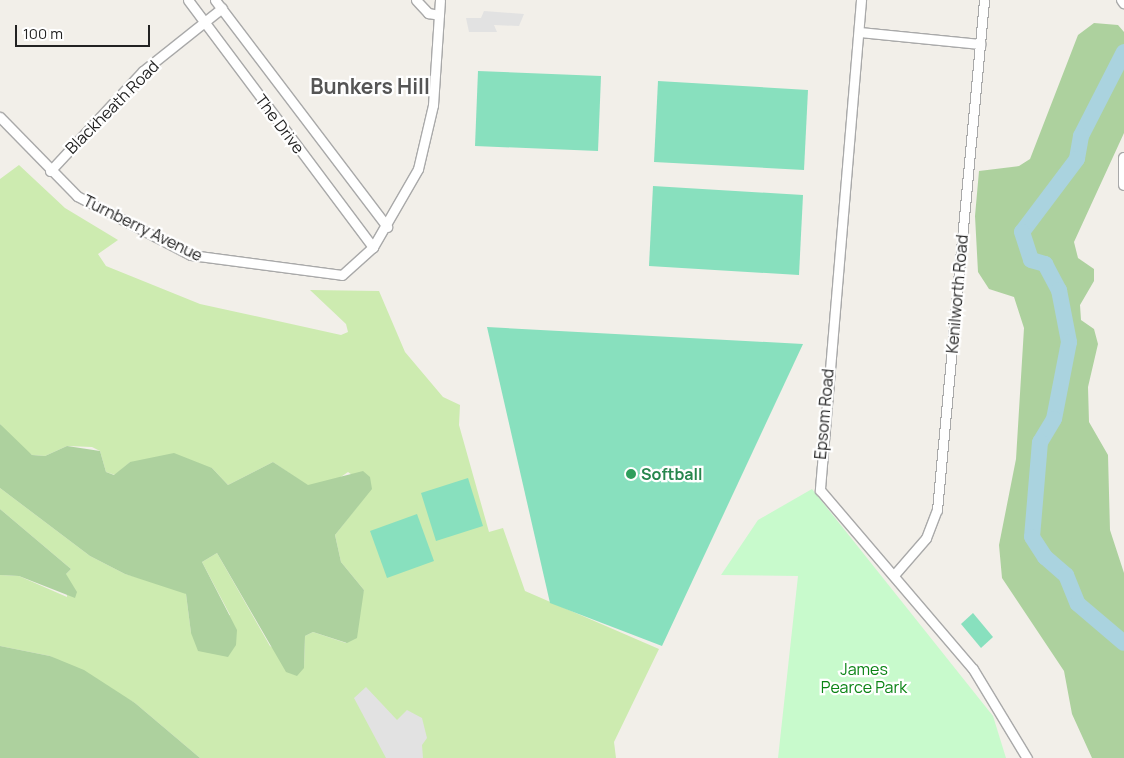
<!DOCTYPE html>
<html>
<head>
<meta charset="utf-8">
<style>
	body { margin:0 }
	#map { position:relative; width:1124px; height:758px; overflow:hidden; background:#f2efe9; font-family:Manrope,sans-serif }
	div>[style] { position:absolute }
	.grass>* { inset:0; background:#cdebb0 }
	.forest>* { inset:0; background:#add19e }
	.park>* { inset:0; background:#c8facc }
	.pitch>* { inset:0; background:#88e0be }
	.parking>* { inset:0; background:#e2e2e2 }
	.river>* { height:16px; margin:-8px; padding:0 8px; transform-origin:8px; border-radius:8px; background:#aad3df }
	.roads { filter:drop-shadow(1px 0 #a9a9a9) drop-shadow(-1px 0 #a9a9a9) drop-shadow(0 1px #a9a9a9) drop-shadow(0 -1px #a9a9a9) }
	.minor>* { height:9px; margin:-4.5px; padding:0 4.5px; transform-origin:4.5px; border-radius:4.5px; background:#fff }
	.tertiary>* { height:10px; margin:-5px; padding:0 5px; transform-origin:5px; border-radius:5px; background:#fff }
	.dots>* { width:14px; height:14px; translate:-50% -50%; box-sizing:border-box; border:2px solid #fff; border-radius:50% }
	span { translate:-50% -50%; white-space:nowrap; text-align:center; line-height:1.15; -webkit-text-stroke:4.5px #fff; paint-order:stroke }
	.street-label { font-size:16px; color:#222 }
	.leisure-label { font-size:16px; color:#27864d; font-weight:700 }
	.left { translate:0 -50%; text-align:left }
	.park-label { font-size:16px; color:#0c8416 }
	.district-label { font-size:21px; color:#555; font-weight:700 }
	.scale { position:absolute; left:15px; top:25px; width:135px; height:22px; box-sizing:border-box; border:2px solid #222; border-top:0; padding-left:6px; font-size:15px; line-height:18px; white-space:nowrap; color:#222; -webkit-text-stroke:4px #fff; paint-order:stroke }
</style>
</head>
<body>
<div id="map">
	<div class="grass">
		<div style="clip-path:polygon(19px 165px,65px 208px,118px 240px,98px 254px,106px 266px,200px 304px,341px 335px,348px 332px,346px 324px,310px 290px,379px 291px,405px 352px,443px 397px,460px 405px,459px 425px,489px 532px,503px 528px,525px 591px,659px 649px,614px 742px,616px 758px,200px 758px,135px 703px,50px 656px,0 646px,0 575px,19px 576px,67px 597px,66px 574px,71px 569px,0 509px,0 488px,90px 556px,125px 574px,180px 589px,186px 594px,191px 633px,230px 615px,202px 562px,217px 553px,270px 646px,304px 668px,305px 636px,313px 632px,346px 643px,364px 590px,341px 562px,335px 535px,371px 489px,348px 472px,335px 481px,308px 486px,273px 462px,228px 485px,212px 468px,130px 462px,115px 475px,106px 472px,100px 451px,92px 447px,67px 446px,45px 456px,32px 455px,13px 441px,0 424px,0 179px)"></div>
	</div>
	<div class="forest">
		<div style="clip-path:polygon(1094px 23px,1118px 25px,1124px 32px,1124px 133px,1074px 242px,1078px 258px,1094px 269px,1094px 281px,1080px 305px,1081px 320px,1094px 329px,1098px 344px,1088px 387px,1089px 422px,1108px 455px,1110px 530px,1124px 573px,1124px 758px,1092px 758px,1072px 714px,1064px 671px,1002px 578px,999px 545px,1016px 459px,1024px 328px,1014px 297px,989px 289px,978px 272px,975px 216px,979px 171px,1019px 166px,1030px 159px,1078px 35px)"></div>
		<div style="clip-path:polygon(0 424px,32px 455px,45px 456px,67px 446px,100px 451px,106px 472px,114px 475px,130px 462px,174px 453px,212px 468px,228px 485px,273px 462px,308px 485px,363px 471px,370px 477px,372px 489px,335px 535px,341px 562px,364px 590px,357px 638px,347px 643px,313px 632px,305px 636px,304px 668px,297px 676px,286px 672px,217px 553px,202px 562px,237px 630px,236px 645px,228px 657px,198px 651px,191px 633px,186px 594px,125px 574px,90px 556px,0 488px)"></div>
		<div style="clip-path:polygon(0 509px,71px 569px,66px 574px,77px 592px,75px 598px,19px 576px,0 575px)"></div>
		<div style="clip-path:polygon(0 646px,50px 656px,84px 670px,135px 703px,200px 758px,0 758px)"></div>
	</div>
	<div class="park">
		<div style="clip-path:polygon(812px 489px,993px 716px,1006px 758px,778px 758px,798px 576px,721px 575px,758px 520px)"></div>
	</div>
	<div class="pitch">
		<div style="clip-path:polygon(478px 71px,601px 76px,598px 151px,475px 146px)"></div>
		<div style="clip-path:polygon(658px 81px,808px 90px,804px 170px,654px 162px)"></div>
		<div style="clip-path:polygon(653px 186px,803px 195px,799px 275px,649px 266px)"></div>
		<div style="clip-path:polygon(487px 327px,803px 344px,662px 646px,550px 603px)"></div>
		<div style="clip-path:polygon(468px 478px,483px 526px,436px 541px,421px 493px)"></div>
		<div style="clip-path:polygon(417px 514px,434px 561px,387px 578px,370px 531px)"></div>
		<div style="clip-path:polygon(973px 613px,993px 637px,981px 648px,961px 624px)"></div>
	</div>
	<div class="parking">
		<div style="clip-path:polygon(484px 11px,524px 14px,519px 26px,494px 25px,497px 32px,469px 32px,466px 18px,481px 18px)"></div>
		<div style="clip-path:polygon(366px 687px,397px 720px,407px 710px,422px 718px,427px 738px,422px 745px,423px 758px,386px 758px,354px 698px)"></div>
	</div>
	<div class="river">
		<div style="left:1124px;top:52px;width:94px;rotate:117.1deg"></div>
		<div style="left:1081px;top:136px;width:23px;rotate:100deg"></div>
		<div style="left:1077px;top:159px;width:91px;rotate:127deg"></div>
		<div style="left:1022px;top:232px;width:29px;rotate:72deg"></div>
		<div style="left:1031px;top:260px;width:15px;rotate:16deg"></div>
		<div style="left:1045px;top:264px;width:30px;rotate:62deg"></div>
		<div style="left:1059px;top:290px;width:53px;rotate:79.1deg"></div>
		<div style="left:1069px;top:342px;width:78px;rotate:101deg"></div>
		<div style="left:1054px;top:419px;width:27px;rotate:121deg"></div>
		<div style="left:1040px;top:442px;width:95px;rotate:94.8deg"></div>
		<div style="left:1032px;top:537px;width:24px;rotate:57deg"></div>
		<div style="left:1045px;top:557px;width:28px;rotate:41deg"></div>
		<div style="left:1066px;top:575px;width:31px;rotate:68deg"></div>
		<div style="left:1078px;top:604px;width:60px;rotate:40.3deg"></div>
	</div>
	<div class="roads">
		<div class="minor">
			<div style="left:188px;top:0;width:309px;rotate:53.2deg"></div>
			<div style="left:215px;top:0;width:285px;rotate:52.8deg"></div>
			<div style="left:416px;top:0;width:18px;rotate:47deg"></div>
			<div style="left:428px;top:13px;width:11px;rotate:10deg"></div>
			<div style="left:861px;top:0;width:492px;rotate:94.8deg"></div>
			<div style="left:820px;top:490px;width:235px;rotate:49.5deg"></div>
			<div style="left:973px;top:669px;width:104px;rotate:58.8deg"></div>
			<div style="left:859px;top:32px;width:122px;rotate:5.7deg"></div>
			<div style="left:0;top:117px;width:110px;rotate:45.7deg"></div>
			<div style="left:77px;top:196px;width:128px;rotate:27.4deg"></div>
			<div style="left:191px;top:255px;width:152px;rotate:7.5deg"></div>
			<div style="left:342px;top:275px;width:42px;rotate:-42.1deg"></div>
			<div style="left:373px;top:247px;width:90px;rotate:-60deg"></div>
			<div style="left:418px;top:169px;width:66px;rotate:-76.8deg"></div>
			<div style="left:433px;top:105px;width:105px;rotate:-86.2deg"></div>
			<div style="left:50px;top:171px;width:137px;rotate:-47.1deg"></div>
			<div style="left:143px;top:71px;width:101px;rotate:-38.6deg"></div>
			<div style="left:894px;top:575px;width:49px;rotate:-49.1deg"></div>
			<div style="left:926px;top:538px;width:30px;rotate:-69deg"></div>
			<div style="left:937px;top:510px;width:512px;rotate:-84.73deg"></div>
		</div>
		<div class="tertiary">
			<div style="left:1122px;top:0;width:4px;rotate:56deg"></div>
			<div style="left:1124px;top:158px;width:27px;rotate:90deg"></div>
		</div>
	</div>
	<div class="dots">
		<div style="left:631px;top:474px;background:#2e9e5b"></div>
	</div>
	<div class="street-label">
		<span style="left:112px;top:107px;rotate:-45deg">Blackheath Road</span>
		<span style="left:280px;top:124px;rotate:53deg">The Drive</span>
		<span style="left:143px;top:228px;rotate:26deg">Turnberry Avenue</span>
		<span style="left:957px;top:294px;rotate:-85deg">Kenilworth Road</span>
		<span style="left:824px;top:414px;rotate:-85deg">Epsom Road</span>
	</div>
	<div class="leisure-label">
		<span class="left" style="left:641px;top:474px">Softball</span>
	</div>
	<div class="park-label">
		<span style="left:864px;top:678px">James<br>Pearce Park</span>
	</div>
	<div class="district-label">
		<span style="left:370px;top:86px">Bunkers Hill</span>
	</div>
	<div class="scale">100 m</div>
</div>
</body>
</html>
